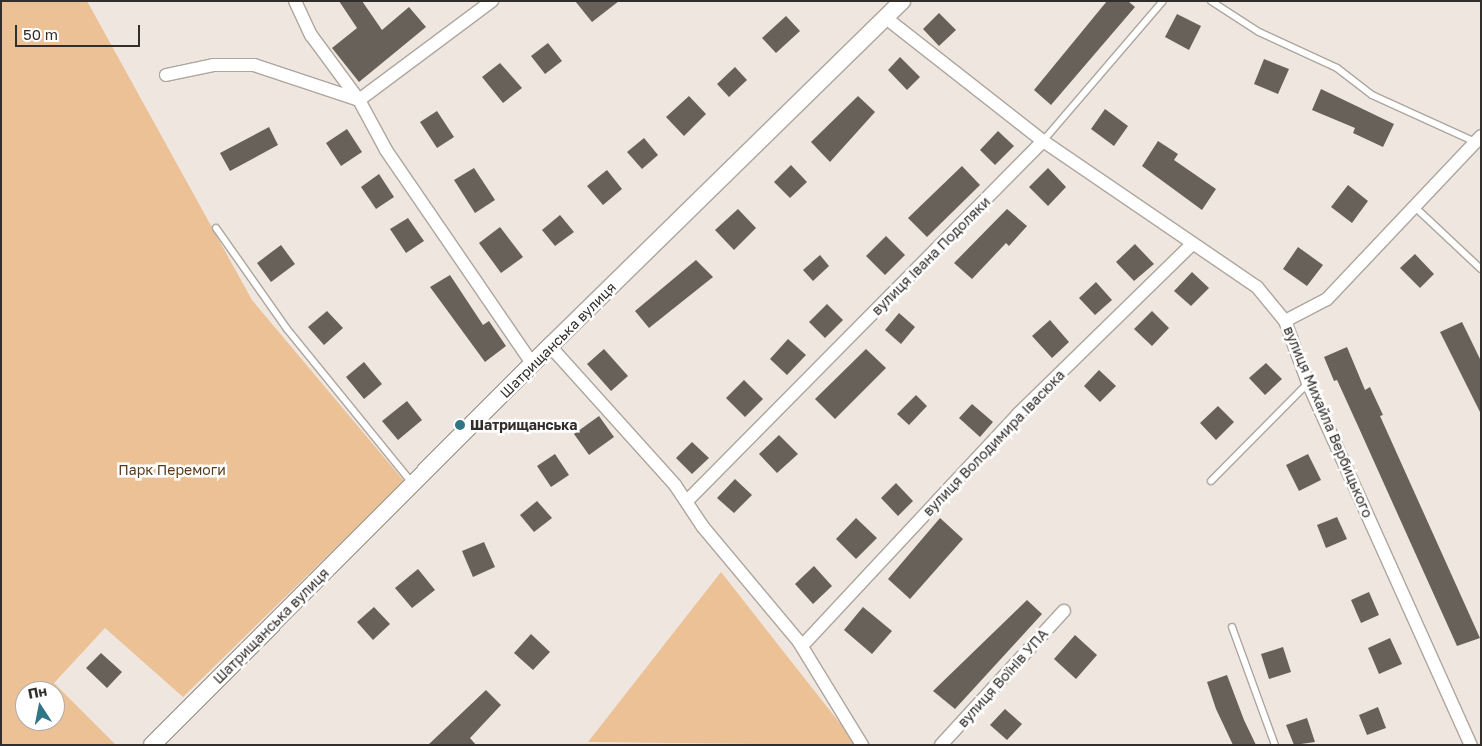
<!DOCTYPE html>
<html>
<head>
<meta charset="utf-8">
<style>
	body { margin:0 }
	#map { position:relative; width:1482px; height:746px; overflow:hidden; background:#efe7df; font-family:"Golos Text",sans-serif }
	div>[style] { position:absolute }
	.green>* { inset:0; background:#ebc195 }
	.building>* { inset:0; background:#68615a }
	.roads { filter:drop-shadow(1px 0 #ada69e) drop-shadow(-1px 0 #ada69e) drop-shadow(0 1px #ada69e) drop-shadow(0 -1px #ada69e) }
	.service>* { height:6px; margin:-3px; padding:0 3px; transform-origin:3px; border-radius:3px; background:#fff }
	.minor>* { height:12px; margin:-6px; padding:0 6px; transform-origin:6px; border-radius:6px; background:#fff }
	.tertiary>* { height:16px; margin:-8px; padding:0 8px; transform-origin:8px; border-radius:8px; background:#fff }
	.dots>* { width:14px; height:14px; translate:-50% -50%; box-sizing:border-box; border:2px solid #fff; border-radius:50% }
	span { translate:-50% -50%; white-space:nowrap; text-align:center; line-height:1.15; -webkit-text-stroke:5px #fff; paint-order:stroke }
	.street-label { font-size:14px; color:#312e2b }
	.poi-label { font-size:14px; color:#312e2b; font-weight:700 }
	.left { translate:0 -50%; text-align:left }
	.park-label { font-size:14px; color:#583b18 }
	.frame { position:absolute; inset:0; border:2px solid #312e2b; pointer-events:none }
	.north { position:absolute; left:15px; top:681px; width:50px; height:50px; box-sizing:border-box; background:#fff; border:1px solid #adabaa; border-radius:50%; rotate:349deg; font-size:14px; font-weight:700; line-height:20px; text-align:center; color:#312e2b }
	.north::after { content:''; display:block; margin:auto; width:18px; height:22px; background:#317684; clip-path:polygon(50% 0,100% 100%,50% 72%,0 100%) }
	.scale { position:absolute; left:15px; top:25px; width:125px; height:22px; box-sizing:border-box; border:2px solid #312e2b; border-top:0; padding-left:6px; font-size:15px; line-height:18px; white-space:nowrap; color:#312e2b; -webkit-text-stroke:4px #fff; paint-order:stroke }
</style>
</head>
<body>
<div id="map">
	<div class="green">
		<div style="clip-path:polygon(evenodd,1px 1px,87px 1px,252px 300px,404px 481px,183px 697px,105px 628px,54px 683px,116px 745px,1px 745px,1px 1px,25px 691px,55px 691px,55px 721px,25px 721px,25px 691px)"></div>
		<div style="clip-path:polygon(721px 572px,857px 745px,588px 742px)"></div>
	</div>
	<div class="building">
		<div style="clip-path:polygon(339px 1px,362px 1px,382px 30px,409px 7px,426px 27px,359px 82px,332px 48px,357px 28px)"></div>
		<div style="clip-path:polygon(575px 1px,619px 1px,592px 22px)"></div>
		<div style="clip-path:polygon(1107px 1px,1128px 1px,1135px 7px,1051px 105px,1034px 90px)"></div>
		<div style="clip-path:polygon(939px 13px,956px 30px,939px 46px,923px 29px)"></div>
		<div style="clip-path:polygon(1177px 14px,1201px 26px,1189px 50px,1165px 37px)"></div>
		<div style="clip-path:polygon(786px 16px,800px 31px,776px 53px,762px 38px)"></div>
		<div style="clip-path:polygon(548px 43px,562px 61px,545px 74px,531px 56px)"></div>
		<div style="clip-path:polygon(900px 57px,920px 77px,907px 90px,888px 70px)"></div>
		<div style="clip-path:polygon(1264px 59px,1289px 69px,1278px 94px,1254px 84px)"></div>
		<div style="clip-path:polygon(500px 63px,522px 88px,503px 103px,482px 77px)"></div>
		<div style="clip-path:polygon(735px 67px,747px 80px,729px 97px,717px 84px)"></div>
		<div style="clip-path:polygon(1321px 89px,1394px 124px,1383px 147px,1353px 133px,1355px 128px,1312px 110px)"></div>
		<div style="clip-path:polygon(689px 96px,706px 114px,684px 136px,666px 117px)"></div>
		<div style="clip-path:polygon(858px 96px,875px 112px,830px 162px,811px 142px)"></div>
		<div style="clip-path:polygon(1105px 109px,1128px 126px,1114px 146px,1091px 129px)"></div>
		<div style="clip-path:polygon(437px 111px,454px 137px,437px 148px,420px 122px)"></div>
		<div style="clip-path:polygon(269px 127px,278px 145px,230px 171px,220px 153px)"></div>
		<div style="clip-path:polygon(347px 129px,362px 152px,341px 166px,326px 143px)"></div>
		<div style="clip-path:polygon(998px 131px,1014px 146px,995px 165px,980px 150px)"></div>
		<div style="clip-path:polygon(644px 138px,658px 155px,642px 169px,627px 152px)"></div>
		<div style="clip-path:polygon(1158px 141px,1178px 154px,1174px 160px,1216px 189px,1202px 210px,1142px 166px)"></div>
		<div style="clip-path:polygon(791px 165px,807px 182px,790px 198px,774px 182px)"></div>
		<div style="clip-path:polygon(962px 166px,980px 185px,927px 237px,908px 218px)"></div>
		<div style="clip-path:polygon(474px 168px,495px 200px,475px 213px,454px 180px)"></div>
		<div style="clip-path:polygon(1048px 168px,1066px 187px,1048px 206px,1029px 187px)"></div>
		<div style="clip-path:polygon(607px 170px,622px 189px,603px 205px,587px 186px)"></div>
		<div style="clip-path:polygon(379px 174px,394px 197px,376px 209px,361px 187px)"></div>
		<div style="clip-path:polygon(1348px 185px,1368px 201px,1352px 223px,1331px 207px)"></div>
		<div style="clip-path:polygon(738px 209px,756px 228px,734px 250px,715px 230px)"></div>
		<div style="clip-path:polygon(1007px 209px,1027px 226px,1009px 246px,1006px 243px,972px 279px,954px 263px)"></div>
		<div style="clip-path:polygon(560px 215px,574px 232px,555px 246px,542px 230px)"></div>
		<div style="clip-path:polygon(408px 218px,424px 241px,406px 253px,390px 229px)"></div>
		<div style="clip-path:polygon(500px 227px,523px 257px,501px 273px,479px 243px)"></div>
		<div style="clip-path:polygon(886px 236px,905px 255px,885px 275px,866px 256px)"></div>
		<div style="clip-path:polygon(1135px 244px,1154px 264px,1134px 281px,1116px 262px)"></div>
		<div style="clip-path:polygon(281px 245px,295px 264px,271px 282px,257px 263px)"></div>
		<div style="clip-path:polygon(1298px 247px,1323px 265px,1307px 286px,1283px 269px)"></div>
		<div style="clip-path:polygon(1415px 254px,1434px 274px,1420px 288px,1400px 268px)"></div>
		<div style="clip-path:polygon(820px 255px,829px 266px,813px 281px,803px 270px)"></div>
		<div style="clip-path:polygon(696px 260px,713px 277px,649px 328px,635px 311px)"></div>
		<div style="clip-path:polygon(1192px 272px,1209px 288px,1191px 306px,1174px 291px)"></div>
		<div style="clip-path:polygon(450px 275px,483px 325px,489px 321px,506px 346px,485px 362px,430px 287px)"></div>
		<div style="clip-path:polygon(1096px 282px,1112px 300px,1095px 315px,1079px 298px)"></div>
		<div style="clip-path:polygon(827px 304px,843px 320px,825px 338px,809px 322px)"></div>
		<div style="clip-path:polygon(327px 311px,343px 328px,324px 345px,308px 327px)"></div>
		<div style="clip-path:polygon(1152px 311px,1169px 328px,1152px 346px,1134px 329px)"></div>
		<div style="clip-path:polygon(899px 313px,915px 327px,901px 344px,885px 330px)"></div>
		<div style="clip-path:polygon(1050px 320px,1069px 342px,1052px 358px,1032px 336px)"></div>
		<div style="clip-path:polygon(1462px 322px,1481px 361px,1481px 414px,1440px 332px)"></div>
		<div style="clip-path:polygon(788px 339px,806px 355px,787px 375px,770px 359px)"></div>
		<div style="clip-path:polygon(1347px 347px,1365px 390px,1370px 387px,1383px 415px,1380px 416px,1480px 638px,1457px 646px,1358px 426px,1337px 380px,1334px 381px,1324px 357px)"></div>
		<div style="clip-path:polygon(604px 349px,628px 376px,611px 391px,587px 364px)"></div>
		<div style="clip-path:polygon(866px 349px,886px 368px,835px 419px,815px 399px)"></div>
		<div style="clip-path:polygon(364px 362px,382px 384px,364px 399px,346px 377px)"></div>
		<div style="clip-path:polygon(1266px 363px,1282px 379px,1265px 395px,1249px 378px)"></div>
		<div style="clip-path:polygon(1099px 370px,1116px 386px,1100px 402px,1084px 386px)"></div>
		<div style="clip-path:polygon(744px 380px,763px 399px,745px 417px,726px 398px)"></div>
		<div style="clip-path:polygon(916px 395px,927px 406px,909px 425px,897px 414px)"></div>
		<div style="clip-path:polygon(407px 401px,422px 420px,398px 440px,382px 421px)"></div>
		<div style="clip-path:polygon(972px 404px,993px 422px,980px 437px,959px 418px)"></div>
		<div style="clip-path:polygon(1218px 406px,1234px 422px,1216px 440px,1200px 423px)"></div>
		<div style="clip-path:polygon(599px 416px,614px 437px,589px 455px,574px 434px)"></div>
		<div style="clip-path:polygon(779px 435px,798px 454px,777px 473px,759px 454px)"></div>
		<div style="clip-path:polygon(692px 442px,709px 458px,692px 474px,676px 458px)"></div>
		<div style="clip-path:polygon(555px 454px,569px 475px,551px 487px,537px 466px)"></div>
		<div style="clip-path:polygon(1308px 454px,1321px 480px,1299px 491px,1286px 465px)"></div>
		<div style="clip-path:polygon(735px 479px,752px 495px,734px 513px,717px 498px)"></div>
		<div style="clip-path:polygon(896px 483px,913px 501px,898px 516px,881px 498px)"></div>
		<div style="clip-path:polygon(537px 501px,552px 518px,534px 532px,520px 515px)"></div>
		<div style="clip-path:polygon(1337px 517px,1347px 539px,1326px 548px,1317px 525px)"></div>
		<div style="clip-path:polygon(856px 518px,877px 538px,856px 559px,836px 539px)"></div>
		<div style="clip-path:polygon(940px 518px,963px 539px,910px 599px,888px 579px)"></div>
		<div style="clip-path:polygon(484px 542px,495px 567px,473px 577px,462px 551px)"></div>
		<div style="clip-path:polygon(814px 566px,832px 586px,813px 604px,795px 584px)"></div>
		<div style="clip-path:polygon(418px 569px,435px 590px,412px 608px,395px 588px)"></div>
		<div style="clip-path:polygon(1369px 592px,1379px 615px,1361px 623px,1351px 600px)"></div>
		<div style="clip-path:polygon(1027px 600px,1042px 614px,955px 709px,933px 691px)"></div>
		<div style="clip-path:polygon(374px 607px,390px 624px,373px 640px,357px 622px)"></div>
		<div style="clip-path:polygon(863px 607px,892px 631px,872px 654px,844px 630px)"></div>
		<div style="clip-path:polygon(531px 634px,550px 652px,533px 670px,514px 653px)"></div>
		<div style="clip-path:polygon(1075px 635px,1097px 655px,1076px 679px,1054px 659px)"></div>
		<div style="clip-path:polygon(1390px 638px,1402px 664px,1379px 674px,1368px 648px)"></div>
		<div style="clip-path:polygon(1283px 647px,1291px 672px,1269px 679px,1261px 654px)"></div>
		<div style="clip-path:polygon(101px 653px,122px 672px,107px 688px,86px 668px)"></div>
		<div style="clip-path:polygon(1227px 675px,1244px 720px,1256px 745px,1233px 745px,1216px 709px,1207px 682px)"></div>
		<div style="clip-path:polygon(486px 690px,501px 705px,470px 738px,476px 745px,428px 745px)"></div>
		<div style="clip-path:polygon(1378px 707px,1386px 728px,1367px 735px,1359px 715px)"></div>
		<div style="clip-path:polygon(1005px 709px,1022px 724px,1007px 740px,990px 725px)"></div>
		<div style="clip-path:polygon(1307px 718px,1315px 742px,1294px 745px,1286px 725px)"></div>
	</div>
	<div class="roads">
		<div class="service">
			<div style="left:1211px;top:1px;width:57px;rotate:32.9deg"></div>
			<div style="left:1259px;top:32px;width:86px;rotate:24.8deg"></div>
			<div style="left:1337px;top:68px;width:44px;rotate:37.6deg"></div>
			<div style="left:1372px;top:95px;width:113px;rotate:24.5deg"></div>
			<div style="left:1043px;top:141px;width:184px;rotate:-49.4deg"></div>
			<div style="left:1416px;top:208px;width:89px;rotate:43.2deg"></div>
			<div style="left:216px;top:228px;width:123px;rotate:54.9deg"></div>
			<div style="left:287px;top:329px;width:198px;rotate:50.9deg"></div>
			<div style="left:1211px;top:481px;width:138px;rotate:-45.3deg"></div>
			<div style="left:1232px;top:627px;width:126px;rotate:70deg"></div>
		</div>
		<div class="minor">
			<div style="left:295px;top:1px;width:38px;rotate:65deg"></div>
			<div style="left:311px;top:35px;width:81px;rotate:53.6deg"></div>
			<div style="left:359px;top:100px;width:57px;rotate:61.6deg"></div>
			<div style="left:386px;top:150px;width:258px;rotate:55.6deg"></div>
			<div style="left:886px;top:18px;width:199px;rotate:38.1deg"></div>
			<div style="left:1043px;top:141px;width:259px;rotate:34.3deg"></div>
			<div style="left:1257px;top:287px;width:44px;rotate:50.5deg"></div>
			<div style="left:1285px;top:321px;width:66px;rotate:69.6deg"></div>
			<div style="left:1308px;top:383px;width:397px;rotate:65.8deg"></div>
			<div style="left:166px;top:75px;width:48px;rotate:-12deg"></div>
			<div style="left:213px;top:65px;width:41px"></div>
			<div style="left:254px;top:65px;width:111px;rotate:18.4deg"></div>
			<div style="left:359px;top:100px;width:166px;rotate:-36.7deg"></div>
			<div style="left:1285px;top:321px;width:47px;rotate:-27.6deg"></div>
			<div style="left:1327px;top:299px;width:224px;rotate:-46.6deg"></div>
			<div style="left:550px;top:346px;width:187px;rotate:48deg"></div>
			<div style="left:675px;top:485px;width:50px;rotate:56.3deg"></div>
			<div style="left:703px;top:527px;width:150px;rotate:50.1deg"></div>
			<div style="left:799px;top:642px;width:121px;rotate:58.5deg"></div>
			<div style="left:687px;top:501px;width:506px;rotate:-45.32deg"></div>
			<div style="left:802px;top:646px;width:317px;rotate:-47deg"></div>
			<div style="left:1018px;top:414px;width:243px;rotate:-44.3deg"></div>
			<div style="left:941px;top:745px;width:182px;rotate:-47.5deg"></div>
		</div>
		<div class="tertiary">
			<div style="left:152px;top:745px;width:566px;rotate:-45.07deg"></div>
			<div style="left:552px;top:344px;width:490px;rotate:-44.4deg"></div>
		</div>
	</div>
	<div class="dots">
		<div style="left:460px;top:425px;background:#317684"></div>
	</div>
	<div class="street-label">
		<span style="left:931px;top:256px;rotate:-45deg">вулиця Івана Подоляки</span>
		<span style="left:558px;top:340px;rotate:-45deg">Шатрищанська вулиця</span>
		<span style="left:1328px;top:422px;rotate:67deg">вулиця Михайла Вербицького</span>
		<span style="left:994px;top:443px;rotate:-46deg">вулиця Володимира Івасюка</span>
		<span style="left:271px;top:626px;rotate:-45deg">Шатрищанська вулиця</span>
		<span style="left:1003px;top:678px;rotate:-48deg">вулиця Воїнів УПА</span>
	</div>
	<div class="poi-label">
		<span class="left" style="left:470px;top:425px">Шатрищанська</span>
	</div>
	<div class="park-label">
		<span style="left:172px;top:470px">Парк Перемоги</span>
	</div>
	<div class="frame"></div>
	<div class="north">Пн</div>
	<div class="scale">50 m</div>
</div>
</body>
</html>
